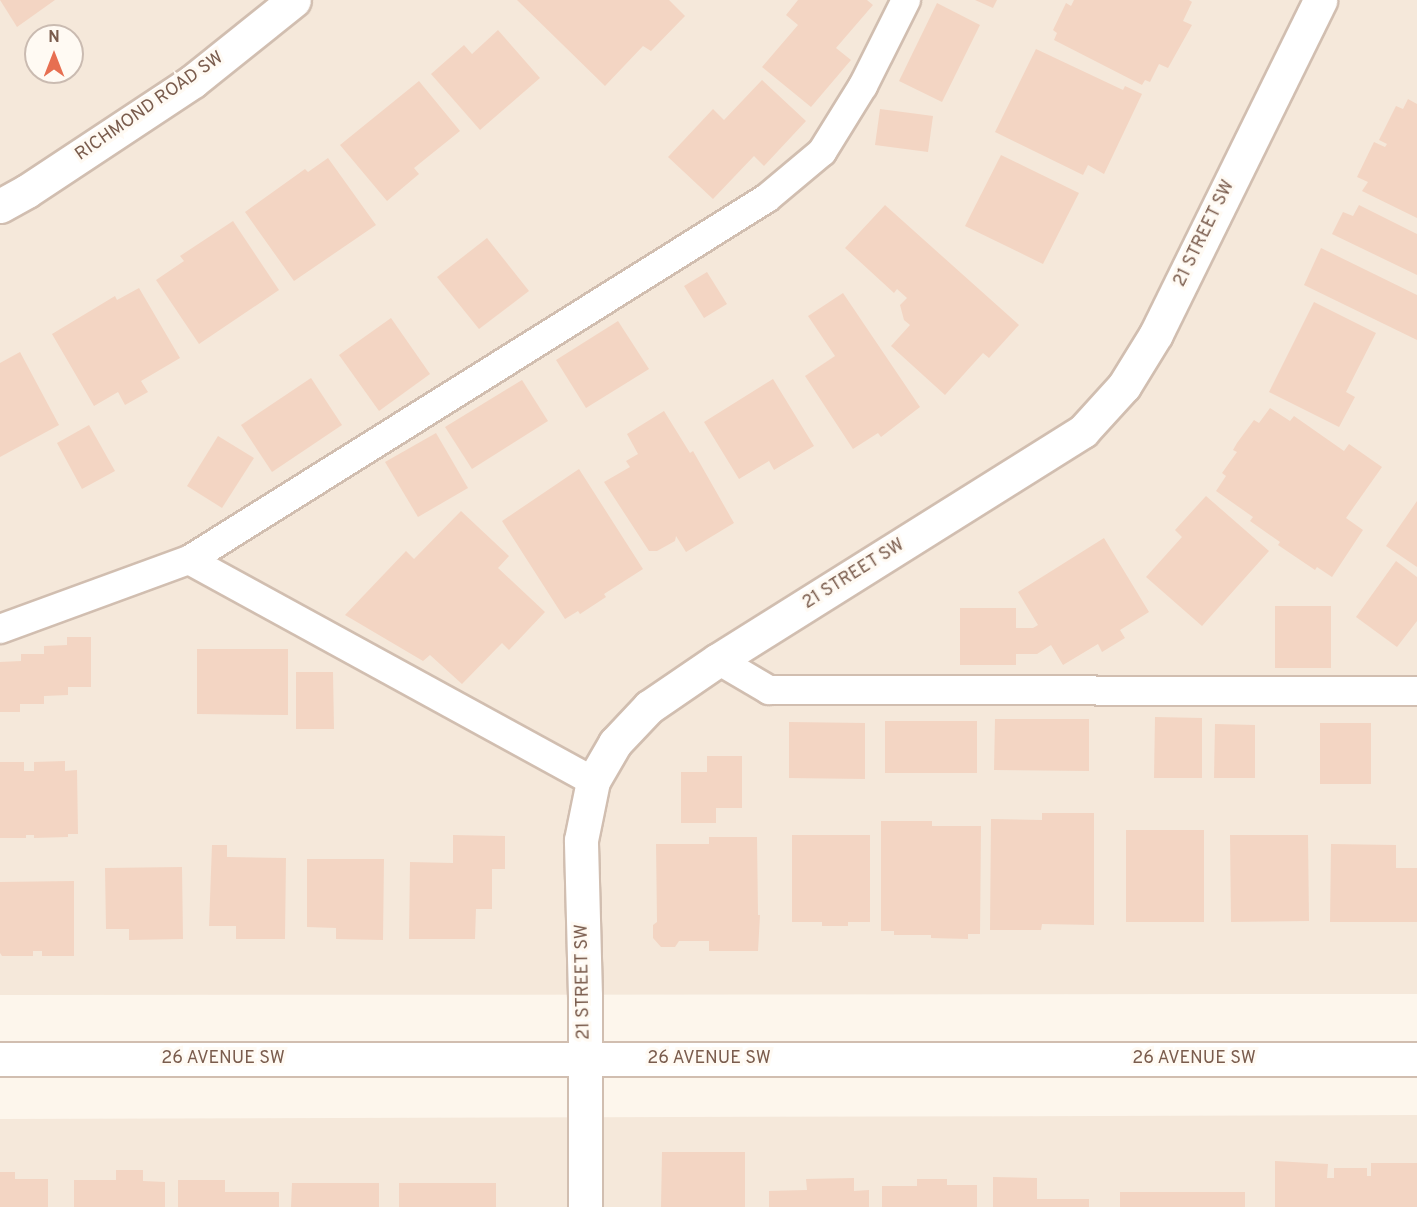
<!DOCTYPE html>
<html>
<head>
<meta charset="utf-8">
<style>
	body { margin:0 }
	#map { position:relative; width:1417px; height:1207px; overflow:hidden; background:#fdf6ec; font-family:Overpass,sans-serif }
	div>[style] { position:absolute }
	.residential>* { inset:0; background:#f5e8da }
	.building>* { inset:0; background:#f3d5c3 }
	.roads { filter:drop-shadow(2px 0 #d1beb0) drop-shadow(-2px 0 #d1beb0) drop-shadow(0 2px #d1beb0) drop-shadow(0 -2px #d1beb0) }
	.lane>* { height:28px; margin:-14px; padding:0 14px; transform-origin:14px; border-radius:14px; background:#fff }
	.street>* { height:33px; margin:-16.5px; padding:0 16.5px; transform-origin:16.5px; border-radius:16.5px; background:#fff }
	.secondary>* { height:33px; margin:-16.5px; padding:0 16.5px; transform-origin:16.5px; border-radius:16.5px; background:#fff }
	span { translate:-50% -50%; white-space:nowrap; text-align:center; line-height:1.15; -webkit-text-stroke:6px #fffaf3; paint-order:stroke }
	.street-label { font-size:18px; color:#7a5c4d }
	.north { position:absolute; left:24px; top:24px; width:60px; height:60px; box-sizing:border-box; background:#fffaf3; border:2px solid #cabbb1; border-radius:50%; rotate:0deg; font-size:16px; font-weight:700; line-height:24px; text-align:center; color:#7a5c4d }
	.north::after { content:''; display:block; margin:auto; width:21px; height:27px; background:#e76f51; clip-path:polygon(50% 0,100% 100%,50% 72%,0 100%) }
</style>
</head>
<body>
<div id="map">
	<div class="residential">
		<div style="clip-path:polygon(evenodd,0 0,1417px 0,1417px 994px,0 995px,0 0,36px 36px,72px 36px,72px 72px,36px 72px,36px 36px)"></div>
		<div style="clip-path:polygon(1417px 1115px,1417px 1207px,0 1207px,0 1119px)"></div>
	</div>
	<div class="building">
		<div style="clip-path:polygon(0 0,55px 0,17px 27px)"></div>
		<div style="clip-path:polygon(517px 0,669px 0,685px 16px,651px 51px,643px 46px,605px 86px)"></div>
		<div style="clip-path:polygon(798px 0,867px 0,873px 5px,836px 48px,851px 60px,811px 107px,762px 67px,798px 25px,786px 15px)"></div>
		<div style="clip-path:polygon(975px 0,997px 0,993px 8px)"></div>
		<div style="clip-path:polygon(1074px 0,1189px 0,1192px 2px,1183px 21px,1192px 25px,1168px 68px,1159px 64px,1150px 82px,1145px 80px,1142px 85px,1054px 40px,1057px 33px,1053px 30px,1066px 3px,1071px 6px)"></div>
		<div style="clip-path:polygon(937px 3px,980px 25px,942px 102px,899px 81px)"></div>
		<div style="clip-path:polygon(498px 30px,540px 78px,480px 130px,431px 74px,464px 45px,472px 54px)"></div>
		<div style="clip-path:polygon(1036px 49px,1123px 90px,1125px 86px,1142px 94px,1104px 174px,1088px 165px,1083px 175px,995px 132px)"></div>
		<div style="clip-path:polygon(762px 80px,806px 121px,764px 166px,754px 156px,713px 199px,668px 157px,713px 109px,724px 120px)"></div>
		<div style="clip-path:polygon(419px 81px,460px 131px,414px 168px,419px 174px,387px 201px,340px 145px)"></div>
		<div style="clip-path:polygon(1408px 99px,1417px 104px,1417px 218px,1362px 191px,1368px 182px,1357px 177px,1374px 142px,1385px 147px,1387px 144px,1379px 140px,1396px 106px,1403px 109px)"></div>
		<div style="clip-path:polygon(880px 109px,933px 116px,928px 152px,875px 145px)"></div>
		<div style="clip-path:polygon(1001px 155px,1079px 193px,1043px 264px,965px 226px)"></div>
		<div style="clip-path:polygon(328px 158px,376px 225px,294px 281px,245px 212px,305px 169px,308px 172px)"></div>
		<div style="clip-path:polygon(885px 205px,1019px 325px,989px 358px,983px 353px,945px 395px,891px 346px,910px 325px,904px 320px,900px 305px,907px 298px,897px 289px,894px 293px,845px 248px)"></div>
		<div style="clip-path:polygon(1359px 205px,1417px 234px,1417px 275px,1332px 234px,1343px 212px,1353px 216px)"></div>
		<div style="clip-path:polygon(233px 221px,279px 290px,199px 344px,156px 280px,184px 261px,180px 256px)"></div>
		<div style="clip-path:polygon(487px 238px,529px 291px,479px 329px,437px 277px)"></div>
		<div style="clip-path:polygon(1321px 248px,1417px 295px,1417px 340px,1304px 285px)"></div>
		<div style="clip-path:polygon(707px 272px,727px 304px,704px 318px,684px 286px)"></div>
		<div style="clip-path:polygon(139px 288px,180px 358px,141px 381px,148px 392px,125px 405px,118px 392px,94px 406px,52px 334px,115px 296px,117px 300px)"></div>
		<div style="clip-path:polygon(843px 293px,920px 407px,881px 437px,878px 433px,853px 449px,805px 376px,835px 356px,808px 316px)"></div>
		<div style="clip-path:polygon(1314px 302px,1376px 333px,1346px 392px,1355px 397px,1339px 427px,1269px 392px)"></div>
		<div style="clip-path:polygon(391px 318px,430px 374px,379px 411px,339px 355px)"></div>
		<div style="clip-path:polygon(618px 321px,649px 369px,586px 408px,556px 360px)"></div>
		<div style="clip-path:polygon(20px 352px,59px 425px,0 457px,0 363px)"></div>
		<div style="clip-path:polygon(311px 378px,342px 425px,272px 472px,241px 425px)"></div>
		<div style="clip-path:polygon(773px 379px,814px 446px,774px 470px,769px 461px,739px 479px,704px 422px)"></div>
		<div style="clip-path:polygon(522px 380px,548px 421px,472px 469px,445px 427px)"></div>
		<div style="clip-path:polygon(1270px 408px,1290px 421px,1294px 416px,1344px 451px,1349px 444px,1382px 467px,1346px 518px,1363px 530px,1332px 577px,1317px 567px,1315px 570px,1278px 545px,1280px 542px,1250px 521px,1253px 517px,1216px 491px,1226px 476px,1222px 473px,1237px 452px,1233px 450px,1237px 443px,1254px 420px,1259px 423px)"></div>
		<div style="clip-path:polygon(664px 411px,690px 453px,693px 451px,734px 523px,686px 552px,676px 536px,675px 541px,657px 551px,649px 551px,604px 482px,630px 467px,626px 461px,638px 454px,627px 434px)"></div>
		<div style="clip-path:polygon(89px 425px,115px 471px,82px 489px,57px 443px)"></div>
		<div style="clip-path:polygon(436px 433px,468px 488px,418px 517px,385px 462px)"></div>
		<div style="clip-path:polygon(218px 436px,254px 458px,222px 508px,187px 486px)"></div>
		<div style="clip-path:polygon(579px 469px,643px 569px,604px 594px,606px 597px,580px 614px,578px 611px,565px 619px,502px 521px)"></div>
		<div style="clip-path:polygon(1206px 496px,1269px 551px,1202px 626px,1146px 577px,1182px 537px,1175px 530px)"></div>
		<div style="clip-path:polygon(1417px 501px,1417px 567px,1386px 546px)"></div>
		<div style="clip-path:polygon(461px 511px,509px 556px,498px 568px,545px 612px,509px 650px,502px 643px,462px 684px,430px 655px,423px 661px,345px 615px,406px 551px,414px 559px)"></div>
		<div style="clip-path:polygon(1104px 538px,1149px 612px,1120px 630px,1125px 638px,1102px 652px,1098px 644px,1063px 665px,1051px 645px,1037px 654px,1016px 654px,1016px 665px,960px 665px,960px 608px,1016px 608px,1016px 628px,1033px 628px,1038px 625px,1018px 592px)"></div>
		<div style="clip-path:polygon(1396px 561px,1417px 577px,1417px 621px,1397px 647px,1356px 617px)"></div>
		<div style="clip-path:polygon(1275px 606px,1331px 606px,1331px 668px,1275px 668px)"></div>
		<div style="clip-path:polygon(67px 637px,91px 637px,91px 687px,68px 687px,68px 695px,44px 696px,44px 704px,20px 704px,20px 712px,0 712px,0 662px,21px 661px,21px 654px,44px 654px,44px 646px,67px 645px)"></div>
		<div style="clip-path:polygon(197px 649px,288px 649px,288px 715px,197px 714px)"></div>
		<div style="clip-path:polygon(296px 672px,333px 672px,334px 729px,296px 729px)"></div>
		<div style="clip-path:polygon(1155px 717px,1202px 718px,1202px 778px,1154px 778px)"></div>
		<div style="clip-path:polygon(995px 719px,1089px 719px,1089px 771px,994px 770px)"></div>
		<div style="clip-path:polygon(885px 721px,977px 721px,977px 773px,885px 773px)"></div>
		<div style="clip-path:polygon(789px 722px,865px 723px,865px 779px,789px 778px)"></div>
		<div style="clip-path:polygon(1320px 723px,1371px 723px,1371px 784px,1320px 784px)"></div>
		<div style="clip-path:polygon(1215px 724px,1255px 725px,1255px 778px,1214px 778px)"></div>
		<div style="clip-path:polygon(707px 756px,742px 756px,742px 808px,716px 808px,716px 823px,681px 823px,681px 772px,707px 772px)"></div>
		<div style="clip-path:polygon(65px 761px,65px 771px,77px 770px,78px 834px,68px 834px,68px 837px,34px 838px,34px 835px,26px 835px,26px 838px,0 838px,0 762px,24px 762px,24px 771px,34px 771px,34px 762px)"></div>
		<div style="clip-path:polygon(1042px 813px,1094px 813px,1094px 925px,1042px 924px,1041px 930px,990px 930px,991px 819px,1042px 820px)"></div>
		<div style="clip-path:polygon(881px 821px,932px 821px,932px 826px,981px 826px,980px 934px,968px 934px,968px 939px,931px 938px,931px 935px,894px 935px,894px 931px,881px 931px)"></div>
		<div style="clip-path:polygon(1126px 830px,1204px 830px,1204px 922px,1126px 922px)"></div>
		<div style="clip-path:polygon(453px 835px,505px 836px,505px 869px,492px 869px,492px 909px,476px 909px,475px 939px,409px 939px,410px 862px,453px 863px)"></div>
		<div style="clip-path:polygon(792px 835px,870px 835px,870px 922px,848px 922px,848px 926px,822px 926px,822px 922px,792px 922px)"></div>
		<div style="clip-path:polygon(1230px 835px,1308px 835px,1309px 921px,1231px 922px)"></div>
		<div style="clip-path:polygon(709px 837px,757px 837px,758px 915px,760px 915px,758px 951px,709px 951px,709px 941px,679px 941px,675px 947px,661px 947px,653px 938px,653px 925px,657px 922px,656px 844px,709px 844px)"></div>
		<div style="clip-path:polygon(1331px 844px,1396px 845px,1396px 868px,1417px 868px,1417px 922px,1330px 922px)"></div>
		<div style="clip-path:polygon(212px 845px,227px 845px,227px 857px,286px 858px,285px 939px,236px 939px,236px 926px,209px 926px)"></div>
		<div style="clip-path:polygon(307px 859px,384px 859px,383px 940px,336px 939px,336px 928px,307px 927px)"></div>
		<div style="clip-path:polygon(182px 867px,183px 939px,129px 940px,129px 929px,106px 929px,105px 868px)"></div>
		<div style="clip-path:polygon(74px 881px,74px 956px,42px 956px,42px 951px,33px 951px,33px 956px,2px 956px,0 953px,0 882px)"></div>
		<div style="clip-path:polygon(662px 1152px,745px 1152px,745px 1207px,661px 1207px)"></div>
		<div style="clip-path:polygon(1275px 1161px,1328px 1164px,1327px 1178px,1334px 1178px,1334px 1168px,1367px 1168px,1367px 1176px,1371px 1176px,1371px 1163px,1417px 1163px,1417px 1207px,1275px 1207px)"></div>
		<div style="clip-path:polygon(116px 1170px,143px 1170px,143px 1181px,165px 1182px,165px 1207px,74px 1207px,74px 1180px,116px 1180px)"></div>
		<div style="clip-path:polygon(0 1172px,15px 1172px,15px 1179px,48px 1179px,48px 1207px,0 1207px)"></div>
		<div style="clip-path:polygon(993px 1177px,1037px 1178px,1037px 1199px,1089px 1199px,1089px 1207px,993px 1207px)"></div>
		<div style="clip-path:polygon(854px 1178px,854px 1191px,869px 1190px,869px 1207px,769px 1207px,769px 1191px,807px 1190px,806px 1179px)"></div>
		<div style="clip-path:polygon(917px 1179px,947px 1179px,947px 1185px,977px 1185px,977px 1207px,882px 1207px,882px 1186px,917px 1186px)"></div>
		<div style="clip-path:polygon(178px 1180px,225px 1180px,225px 1192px,279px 1192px,279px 1207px,178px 1207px)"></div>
		<div style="clip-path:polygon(292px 1183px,379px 1183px,379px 1207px,291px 1207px)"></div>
		<div style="clip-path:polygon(399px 1183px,496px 1183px,496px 1207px,399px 1207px)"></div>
		<div style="clip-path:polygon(1120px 1192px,1245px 1192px,1245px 1207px,1120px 1207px)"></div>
	</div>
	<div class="roads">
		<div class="lane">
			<div style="left:189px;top:560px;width:460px;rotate:28.7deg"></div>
			<div style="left:0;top:629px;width:201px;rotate:-20.1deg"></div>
			<div style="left:189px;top:560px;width:682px;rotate:-32.06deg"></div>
			<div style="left:767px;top:198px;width:72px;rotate:-39.9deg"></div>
			<div style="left:822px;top:152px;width:78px;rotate:-58.2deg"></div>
			<div style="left:863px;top:86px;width:96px;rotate:-63.4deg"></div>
			<div style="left:718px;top:660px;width:59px;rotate:30.5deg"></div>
			<div style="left:769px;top:690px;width:648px;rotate:0.09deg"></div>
		</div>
		<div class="street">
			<div style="left:585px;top:1207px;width:211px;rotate:-90deg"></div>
			<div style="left:585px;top:996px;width:156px;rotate:-91.5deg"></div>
			<div style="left:581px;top:840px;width:60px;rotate:-78.5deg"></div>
			<div style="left:593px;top:781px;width:44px;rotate:-59.9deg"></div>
			<div style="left:615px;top:743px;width:50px;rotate:-46.6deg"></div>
			<div style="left:649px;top:707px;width:83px;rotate:-34.3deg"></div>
			<div style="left:718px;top:660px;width:431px;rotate:-32.1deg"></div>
			<div style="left:1083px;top:431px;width:61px;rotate:-47.7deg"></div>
			<div style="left:1124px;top:386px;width:61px;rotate:-58.4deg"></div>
			<div style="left:1156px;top:334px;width:372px;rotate:-63.8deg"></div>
		</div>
		<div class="secondary">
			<div style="left:0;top:206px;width:31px;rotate:-29deg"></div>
			<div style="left:27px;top:191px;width:199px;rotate:-33.5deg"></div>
			<div style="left:193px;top:81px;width:129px;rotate:-38.7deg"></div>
			<div style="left:0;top:1059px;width:1417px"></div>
		</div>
	</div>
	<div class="street-label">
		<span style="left:150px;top:107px;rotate:-35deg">RICHMOND ROAD SW</span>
		<span style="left:1205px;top:234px;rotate:-64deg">21 STREET SW</span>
		<span style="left:854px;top:575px;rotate:-32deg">21 STREET SW</span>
		<span style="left:584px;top:982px;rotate:-91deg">21 STREET SW</span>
		<span style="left:223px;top:1059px">26 AVENUE SW</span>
		<span style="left:709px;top:1059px">26 AVENUE SW</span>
		<span style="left:1194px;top:1059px">26 AVENUE SW</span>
	</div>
	<div class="north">N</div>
</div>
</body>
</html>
